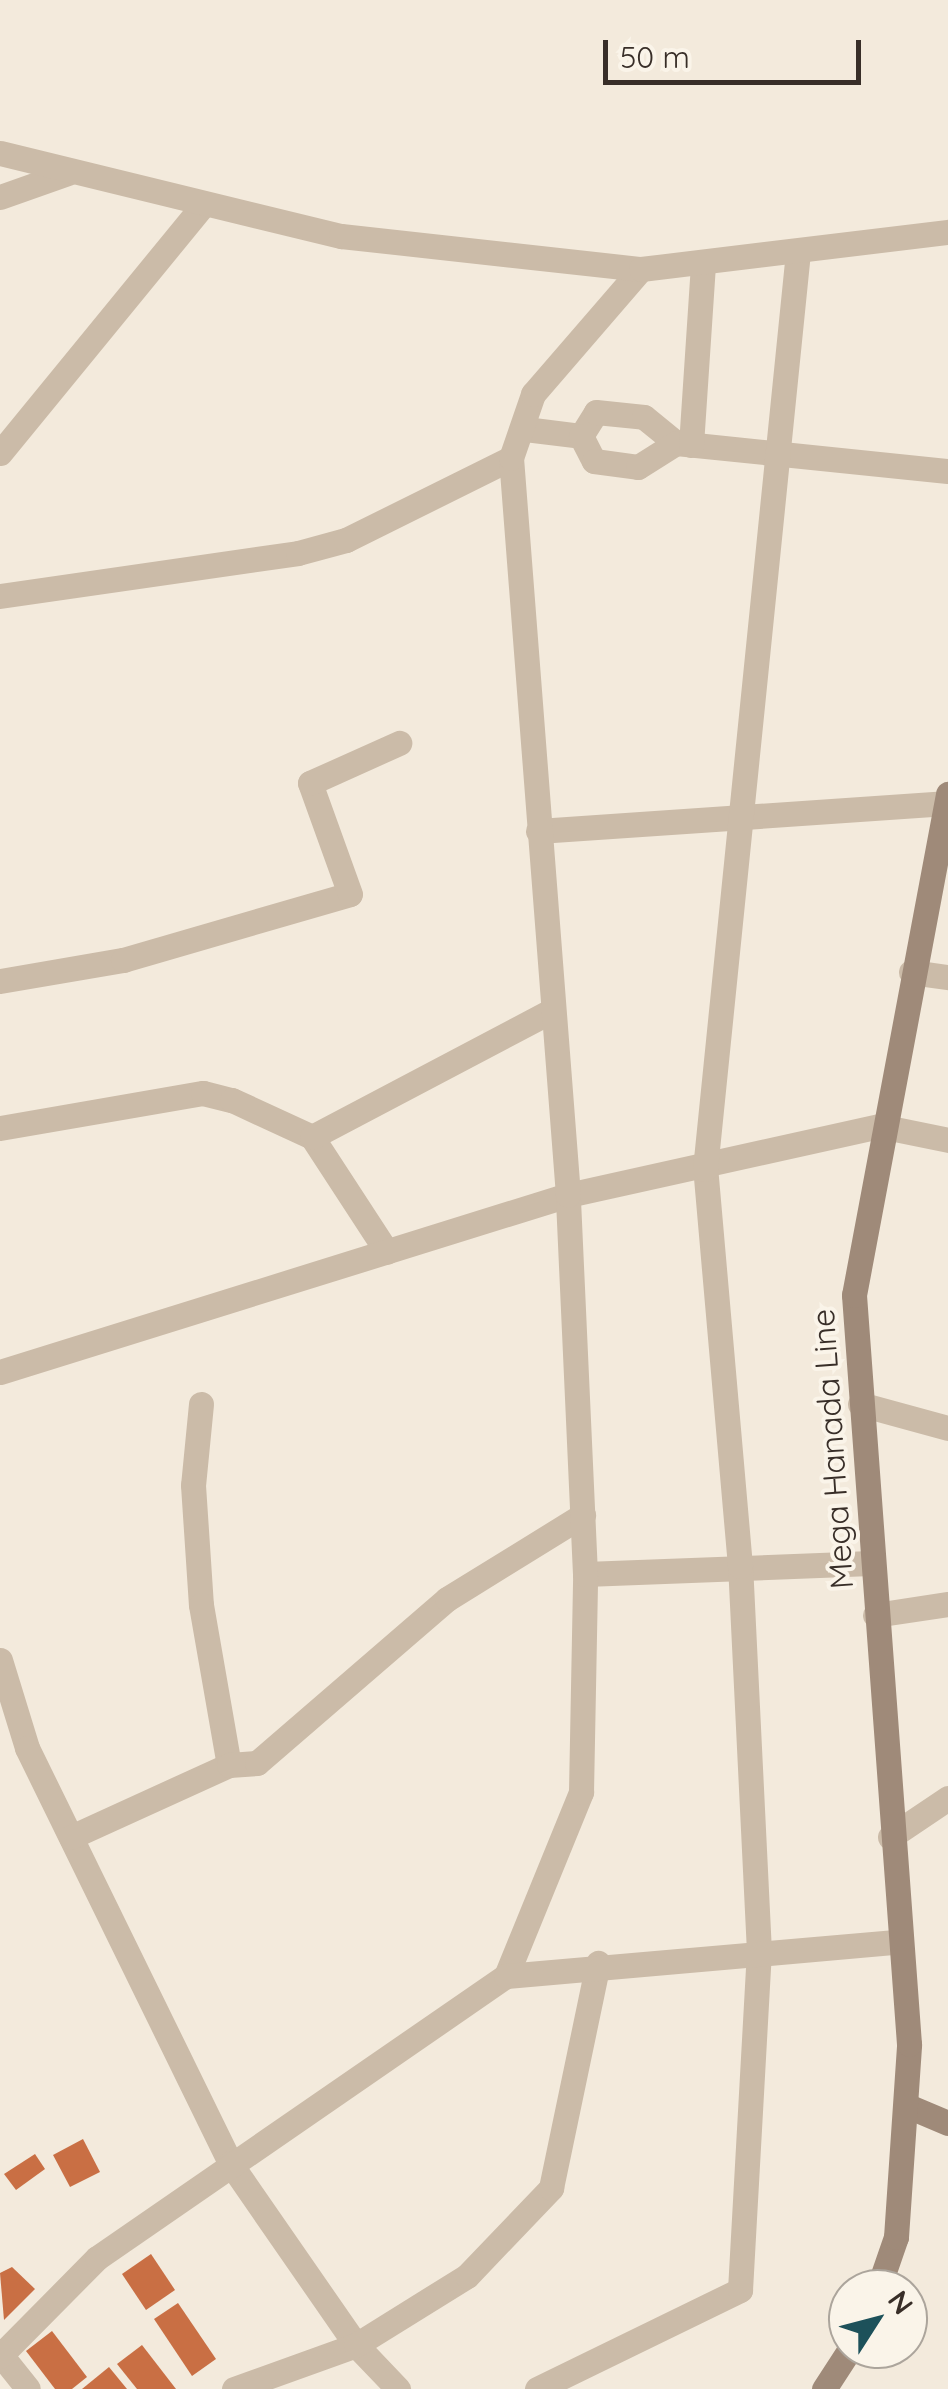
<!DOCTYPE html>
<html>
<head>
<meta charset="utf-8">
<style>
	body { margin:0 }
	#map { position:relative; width:948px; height:2389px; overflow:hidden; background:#f3eadc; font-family:Quicksand,sans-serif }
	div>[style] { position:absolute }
	.building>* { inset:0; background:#c96f44 }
	.minor>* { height:25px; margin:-12.5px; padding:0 12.5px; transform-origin:12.5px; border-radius:12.5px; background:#cbbba8 }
	.tertiary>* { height:25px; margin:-12.5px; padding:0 12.5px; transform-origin:12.5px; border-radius:12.5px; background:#cbbba8 }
	.secondary>* { height:25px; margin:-12.5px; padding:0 12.5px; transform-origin:12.5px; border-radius:12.5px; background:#9f8a79 }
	span { translate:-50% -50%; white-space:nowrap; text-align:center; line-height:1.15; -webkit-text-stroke:8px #faf4e9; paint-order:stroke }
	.street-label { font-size:32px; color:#382e28 }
	.north { position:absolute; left:828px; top:2269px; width:100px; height:100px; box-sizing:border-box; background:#faf4e9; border:2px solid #aca59c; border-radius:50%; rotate:54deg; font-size:28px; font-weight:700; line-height:40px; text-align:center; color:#382e28 }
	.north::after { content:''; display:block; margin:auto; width:35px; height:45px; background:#1d515a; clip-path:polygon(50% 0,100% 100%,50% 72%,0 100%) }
	.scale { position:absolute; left:603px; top:40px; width:258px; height:45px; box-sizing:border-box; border:5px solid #382e28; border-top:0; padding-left:12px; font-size:30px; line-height:35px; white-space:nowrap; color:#382e28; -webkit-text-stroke:8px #faf4e9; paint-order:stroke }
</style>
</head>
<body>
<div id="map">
	<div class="building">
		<div style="clip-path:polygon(83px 2139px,100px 2172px,70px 2187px,53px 2155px)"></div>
		<div style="clip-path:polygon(35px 2154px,45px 2169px,16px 2190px,4px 2174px)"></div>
		<div style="clip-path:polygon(151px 2254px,175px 2290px,146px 2310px,122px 2274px)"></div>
		<div style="clip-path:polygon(12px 2267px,35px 2289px,4px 2320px,0 2273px)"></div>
		<div style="clip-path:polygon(178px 2303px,216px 2359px,192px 2376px,154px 2319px)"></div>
		<div style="clip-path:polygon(52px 2331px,87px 2377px,72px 2389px,55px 2389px,26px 2351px)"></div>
		<div style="clip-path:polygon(142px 2345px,176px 2389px,137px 2389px,117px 2364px)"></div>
		<div style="clip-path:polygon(109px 2367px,127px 2389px,82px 2389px)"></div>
	</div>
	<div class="minor">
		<div style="left:0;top:197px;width:72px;rotate:-19.4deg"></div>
		<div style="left:525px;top:429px;width:56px;rotate:7.1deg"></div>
		<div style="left:581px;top:436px;width:28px;rotate:-58deg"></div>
		<div style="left:596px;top:412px;width:48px;rotate:5.9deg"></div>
		<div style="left:644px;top:417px;width:41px;rotate:39.1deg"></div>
		<div style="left:676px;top:443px;width:273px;rotate:5.9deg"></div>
		<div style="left:581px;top:436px;width:28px;rotate:63deg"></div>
		<div style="left:594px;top:461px;width:44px;rotate:7.8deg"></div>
		<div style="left:638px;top:467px;width:45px;rotate:-32.3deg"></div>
		<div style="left:691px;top:445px;width:183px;rotate:-86.2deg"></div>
		<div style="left:0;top:453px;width:322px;rotate:-50.7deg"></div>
		<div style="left:0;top:596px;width:301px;rotate:-8.2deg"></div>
		<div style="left:298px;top:553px;width:50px;rotate:-15.2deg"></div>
		<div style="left:346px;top:540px;width:184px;rotate:-26.4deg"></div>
		<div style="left:538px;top:831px;width:411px;rotate:-3.9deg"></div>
		<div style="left:911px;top:972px;width:37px;rotate:8deg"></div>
		<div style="left:0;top:981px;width:125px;rotate:-9.7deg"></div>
		<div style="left:123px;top:960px;width:236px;rotate:-16.2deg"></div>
		<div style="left:350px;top:894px;width:118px;rotate:-109.8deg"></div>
		<div style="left:310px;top:783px;width:98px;rotate:-24.2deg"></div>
		<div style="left:0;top:1128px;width:206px;rotate:-9.8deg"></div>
		<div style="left:203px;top:1093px;width:30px;rotate:14deg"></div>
		<div style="left:232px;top:1100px;width:88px;rotate:24.8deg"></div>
		<div style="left:312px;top:1137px;width:137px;rotate:56.9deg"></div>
		<div style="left:312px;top:1137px;width:272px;rotate:-27.8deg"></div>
		<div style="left:0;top:1372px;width:595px;rotate:-17.31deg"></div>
		<div style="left:568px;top:1195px;width:320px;rotate:-12.5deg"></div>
		<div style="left:880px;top:1126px;width:69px;rotate:11.6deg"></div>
		<div style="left:201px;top:1404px;width:81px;rotate:95.6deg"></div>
		<div style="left:193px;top:1485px;width:120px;rotate:86.2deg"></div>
		<div style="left:201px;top:1605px;width:162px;rotate:80.1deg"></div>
		<div style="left:860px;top:1404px;width:91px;rotate:15.3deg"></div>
		<div style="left:585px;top:1574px;width:286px;rotate:-2.2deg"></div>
		<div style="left:875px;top:1615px;width:74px;rotate:-8.6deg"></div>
		<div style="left:0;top:1660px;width:92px;rotate:72.9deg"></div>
		<div style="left:27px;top:1748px;width:462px;rotate:63.9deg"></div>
		<div style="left:230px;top:2163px;width:221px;rotate:55.3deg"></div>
		<div style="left:356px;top:2345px;width:61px;rotate:46.3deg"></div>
		<div style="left:71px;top:1837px;width:174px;rotate:-24.5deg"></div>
		<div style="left:229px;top:1765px;width:28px;rotate:-4deg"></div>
		<div style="left:257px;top:1763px;width:251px;rotate:-40.8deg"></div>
		<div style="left:447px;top:1599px;width:160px;rotate:-31.7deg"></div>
		<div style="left:890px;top:1837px;width:70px;rotate:-33.9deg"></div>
		<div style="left:506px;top:1976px;width:199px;rotate:-67.8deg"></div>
		<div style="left:581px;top:1792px;width:218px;rotate:-88.9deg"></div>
		<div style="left:585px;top:1574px;width:379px;rotate:-92.6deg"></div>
		<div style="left:568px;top:1195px;width:739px;rotate:-94.42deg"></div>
		<div style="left:511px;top:458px;width:68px;rotate:-71deg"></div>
		<div style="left:533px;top:394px;width:165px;rotate:-49.2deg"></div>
		<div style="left:1px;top:2355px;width:43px;rotate:51.5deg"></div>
		<div style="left:234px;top:2389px;width:130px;rotate:-19.8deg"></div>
		<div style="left:356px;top:2345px;width:131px;rotate:-31.9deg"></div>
		<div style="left:467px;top:2276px;width:122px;rotate:-46.3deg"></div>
		<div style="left:551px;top:2188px;width:230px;rotate:-78.2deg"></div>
		<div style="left:537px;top:2389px;width:226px;rotate:-26deg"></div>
		<div style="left:740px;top:2290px;width:339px;rotate:-86.8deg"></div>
		<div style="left:759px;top:1952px;width:386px;rotate:-92.8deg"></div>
		<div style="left:740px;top:1566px;width:399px;rotate:-95deg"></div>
		<div style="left:705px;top:1169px;width:922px;rotate:-84.21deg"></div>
	</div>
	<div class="tertiary">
		<div style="left:0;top:153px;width:351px;rotate:13.7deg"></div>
		<div style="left:341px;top:236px;width:302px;rotate:6.3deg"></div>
		<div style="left:641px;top:269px;width:309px;rotate:-6.9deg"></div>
		<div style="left:0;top:2356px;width:138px;rotate:-45.3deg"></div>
		<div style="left:97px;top:2258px;width:497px;rotate:-34.6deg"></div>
		<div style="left:506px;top:1976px;width:391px;rotate:-5deg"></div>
	</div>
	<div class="secondary">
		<div style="left:910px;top:2107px;width:41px;rotate:22.8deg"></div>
		<div style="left:878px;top:2289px;width:55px;rotate:-70.9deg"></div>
		<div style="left:896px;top:2237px;width:193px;rotate:-86.1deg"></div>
		<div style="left:909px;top:2044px;width:751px;rotate:-94.2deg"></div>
		<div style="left:854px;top:1295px;width:510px;rotate:-79.37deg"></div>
		<div style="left:824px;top:2389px;width:48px;rotate:-57deg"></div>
	</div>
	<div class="street-label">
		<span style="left:832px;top:1449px;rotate:-94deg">Mega Hanada Line</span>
	</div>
	<div class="north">N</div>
	<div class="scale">50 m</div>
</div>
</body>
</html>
